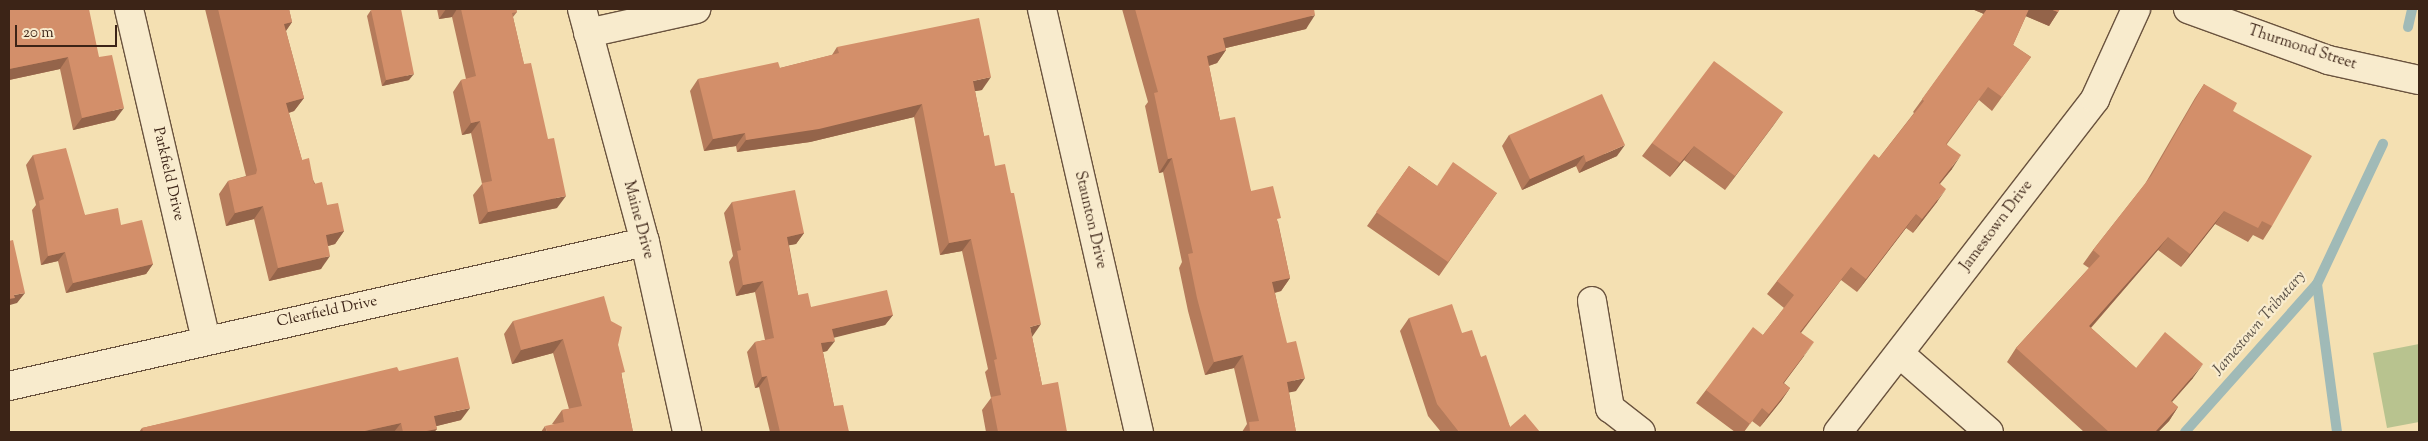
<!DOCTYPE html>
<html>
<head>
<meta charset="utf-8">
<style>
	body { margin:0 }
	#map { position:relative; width:2428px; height:441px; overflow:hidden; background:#f4e0b2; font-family:"Sorts Mill Goudy",serif }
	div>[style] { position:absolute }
	.green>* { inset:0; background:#b8c38f }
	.stream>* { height:10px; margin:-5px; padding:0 5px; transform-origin:5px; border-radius:5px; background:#a0bab7 }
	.roads { filter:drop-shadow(1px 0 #6a533e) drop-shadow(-1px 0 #6a533e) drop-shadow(0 1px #6a533e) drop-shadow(0 -1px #6a533e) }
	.street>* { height:28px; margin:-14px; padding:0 14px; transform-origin:14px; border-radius:14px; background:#f8ebcd }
	.secondary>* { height:28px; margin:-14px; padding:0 14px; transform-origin:14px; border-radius:14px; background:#f8ebcd }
	.wall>* { inset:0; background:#b57b5b }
	.shaded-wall>* { inset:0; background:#94644a }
	.building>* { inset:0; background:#d38f6a }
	span { translate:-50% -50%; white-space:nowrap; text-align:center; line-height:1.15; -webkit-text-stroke:4.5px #f8ebcd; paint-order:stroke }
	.street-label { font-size:15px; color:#3c2417 }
	.water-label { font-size:16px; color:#5a5147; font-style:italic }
	.frame { position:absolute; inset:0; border:10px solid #3c2417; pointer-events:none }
	.scale { position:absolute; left:15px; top:25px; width:102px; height:22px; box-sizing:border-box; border:2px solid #3c2417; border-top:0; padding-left:6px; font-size:15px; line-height:18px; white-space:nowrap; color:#3c2417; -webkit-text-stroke:4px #f8ebcd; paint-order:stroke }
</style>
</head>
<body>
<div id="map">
	<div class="green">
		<div style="clip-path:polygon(2419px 344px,2419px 422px,2387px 428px,2373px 353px)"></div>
	</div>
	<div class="stream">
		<div style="left:2408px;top:27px;width:18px;rotate:-77deg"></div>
		<div style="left:2317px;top:284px;width:149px;rotate:82.3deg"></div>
		<div style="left:2185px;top:432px;width:198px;rotate:-48.3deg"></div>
		<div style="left:2317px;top:284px;width:155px;rotate:-64.8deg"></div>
	</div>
	<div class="roads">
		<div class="street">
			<div style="left:129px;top:9px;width:339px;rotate:76.9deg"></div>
			<div style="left:582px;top:9px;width:241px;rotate:74.9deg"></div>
			<div style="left:645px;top:242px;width:195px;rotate:77.5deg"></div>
			<div style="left:1042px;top:9px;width:434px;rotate:77.1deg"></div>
			<div style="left:2188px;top:9px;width:149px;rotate:20deg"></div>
			<div style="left:2328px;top:60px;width:93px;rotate:12.4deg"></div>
			<div style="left:588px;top:33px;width:111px;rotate:-12.5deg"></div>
			<div style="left:1592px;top:301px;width:109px;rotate:80.5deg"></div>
			<div style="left:1610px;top:408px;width:39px;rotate:38deg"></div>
			<div style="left:1900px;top:354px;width:118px;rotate:41.2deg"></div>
			<div style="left:9px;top:386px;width:652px;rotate:-12.76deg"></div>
		</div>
		<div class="secondary">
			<div style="left:1838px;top:432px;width:421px;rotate:-52.3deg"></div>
			<div style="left:2095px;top:99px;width:99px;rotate:-65.5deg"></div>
		</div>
	</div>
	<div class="wall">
		<div style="clip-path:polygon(9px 9px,99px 57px,115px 120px,73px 130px,60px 69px,9px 80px)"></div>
		<div style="clip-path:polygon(205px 9px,289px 9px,292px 22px,286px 31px,304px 98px,294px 111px,289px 113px,302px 160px,327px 205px,344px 231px,335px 244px,328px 246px,321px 269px,269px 281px,254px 219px,226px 226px,219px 194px,228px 181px,246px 176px)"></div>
		<div style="clip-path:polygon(437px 9px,516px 9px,517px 12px,513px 17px,557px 208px,479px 224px,473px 195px,482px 184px,471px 133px,462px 135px,453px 92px,461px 80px,466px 79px,452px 17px,439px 19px)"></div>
		<div style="clip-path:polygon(1122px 9px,1314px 9px,1306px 29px,1226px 48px,1226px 50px,1217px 63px,1209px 66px,1220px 120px,1251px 191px,1278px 222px,1290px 278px,1281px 291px,1275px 293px,1296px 391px,1289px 392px,1296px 432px,1242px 432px,1247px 424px,1234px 368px,1205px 375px,1188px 311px,1179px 268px,1182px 262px,1163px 172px,1159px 173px,1145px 106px,1148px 102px)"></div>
		<div style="clip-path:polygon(1972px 9px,2060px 9px,2058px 12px,2049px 26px,2026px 16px,2013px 45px,2031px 57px,1992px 111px,1979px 100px,1947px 144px,1952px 169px,1940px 184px,1937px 202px,1913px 233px,1906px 228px,1857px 292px,1841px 280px,1801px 333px,1804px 356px,1784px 383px,1790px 388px,1781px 401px,1760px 427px,1752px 421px,1744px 432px,1735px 432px,1696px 403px,1706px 390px,1763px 335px,1784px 308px,1767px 294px,1777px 281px,1879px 158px,1914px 113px,1913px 112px,1984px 14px)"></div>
		<div style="clip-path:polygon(371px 10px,409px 80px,382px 86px,367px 16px)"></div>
		<div style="clip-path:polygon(837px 47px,982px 90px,975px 91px,984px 136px,1032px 337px,1042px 385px,1067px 432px,986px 432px,982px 410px,991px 398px,985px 372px,988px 369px,962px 251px,940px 255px,914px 117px,810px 142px,737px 152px,736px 146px,704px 151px,690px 91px,698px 79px,780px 68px,832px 55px)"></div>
		<div style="clip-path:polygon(2204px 84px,2233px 111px,2272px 226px,2263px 240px,2253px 235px,2248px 242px,2215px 224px,2181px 267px,2158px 250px,2091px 328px,2136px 368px,2193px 378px,2172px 402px,2178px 407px,2169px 421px,2158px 432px,2084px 432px,2007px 362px,2016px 348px,2089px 268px,2083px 264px,2093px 250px,2145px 184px,2195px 98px)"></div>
		<div style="clip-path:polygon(1783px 112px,1725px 190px,1684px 160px,1670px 177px,1642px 156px,1652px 143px)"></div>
		<div style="clip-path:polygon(1509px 135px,1617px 156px,1579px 173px,1576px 166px,1522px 190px,1502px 146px)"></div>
		<div style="clip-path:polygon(33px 155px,85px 215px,121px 225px,153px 264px,146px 274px,66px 293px,58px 261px,41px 265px,32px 210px,36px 205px,26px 165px)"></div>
		<div style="clip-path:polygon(1409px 166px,1437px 186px,1497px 193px,1439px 276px,1367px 226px)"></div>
		<div style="clip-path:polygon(732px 202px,804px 233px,796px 244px,789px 245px,798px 295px,811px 307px,893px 315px,885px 325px,834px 337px,827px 351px,823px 352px,834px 406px,849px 432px,770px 432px,759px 387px,755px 388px,747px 352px,755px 342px,765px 340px,755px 292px,736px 296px,729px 262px,733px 256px,724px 213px)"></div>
		<div style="clip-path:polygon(1409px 318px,1462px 333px,1481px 357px,1510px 427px,1540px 432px,1441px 432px,1428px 416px,1400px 331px)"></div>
		<div style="clip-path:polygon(513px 321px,618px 345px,622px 377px,633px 432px,552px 424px,562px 410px,569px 409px,553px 353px,512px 364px,504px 334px)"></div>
		<div style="clip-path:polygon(399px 371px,461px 420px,436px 426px,437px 429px,434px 432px,139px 432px,142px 428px)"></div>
		<div style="clip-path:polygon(545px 426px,547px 432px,541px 432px)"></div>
	</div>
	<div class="shaded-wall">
		<div style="clip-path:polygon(446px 9px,457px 9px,452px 17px,439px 19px)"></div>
		<div style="clip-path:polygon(1972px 9px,1988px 9px,1984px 14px)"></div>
		<div style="clip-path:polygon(2027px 9px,2050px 9px,2058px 12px,2049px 26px,2023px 15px)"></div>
		<div style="clip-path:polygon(1315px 15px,1306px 29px,1213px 51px,1223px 38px)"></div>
		<div style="clip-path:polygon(292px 22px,283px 35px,284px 24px)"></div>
		<div style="clip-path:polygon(1226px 50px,1217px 63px,1198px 69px,1207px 56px)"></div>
		<div style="clip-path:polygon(68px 57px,60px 69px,9px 80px,9px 69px)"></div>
		<div style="clip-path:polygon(414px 74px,409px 80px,382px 86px,386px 80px)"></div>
		<div style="clip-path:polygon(991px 77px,982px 90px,964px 93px,973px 81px)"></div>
		<div style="clip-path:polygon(304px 98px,294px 111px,277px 116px,286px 103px)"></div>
		<div style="clip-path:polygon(922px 104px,914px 117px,810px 142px,737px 152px,746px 140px)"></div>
		<div style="clip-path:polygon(124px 108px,115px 120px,73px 130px,82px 118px)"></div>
		<div style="clip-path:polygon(1783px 112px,1773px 126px,1725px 190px,1735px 176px)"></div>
		<div style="clip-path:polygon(480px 121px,471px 133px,462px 135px,471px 123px)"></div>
		<div style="clip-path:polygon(745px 133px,736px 146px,704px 151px,713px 139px)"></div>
		<div style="clip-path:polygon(1625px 145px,1617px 156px,1579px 173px,1586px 162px)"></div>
		<div style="clip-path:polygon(1694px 146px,1684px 160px,1670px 177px,1680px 163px)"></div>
		<div style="clip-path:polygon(1584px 155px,1576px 166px,1522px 190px,1530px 179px)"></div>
		<div style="clip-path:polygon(1961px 155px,1952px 169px,1929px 196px,1939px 183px)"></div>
		<div style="clip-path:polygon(1172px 158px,1163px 172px,1159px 173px,1168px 159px)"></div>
		<div style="clip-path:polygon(1946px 189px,1937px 202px,1913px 233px,1922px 219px)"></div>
		<div style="clip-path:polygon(566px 196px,557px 208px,479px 224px,488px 212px)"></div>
		<div style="clip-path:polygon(263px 206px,254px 219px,226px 226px,235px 213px)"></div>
		<div style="clip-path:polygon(2224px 211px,2215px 224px,2181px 267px,2190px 254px)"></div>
		<div style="clip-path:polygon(1916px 214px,1906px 228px,1857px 292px,1866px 279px)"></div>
		<div style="clip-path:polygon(344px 231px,335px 244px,317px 249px,326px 235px)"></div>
		<div style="clip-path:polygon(804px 233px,796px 244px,780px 247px,787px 237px)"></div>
		<div style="clip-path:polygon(2168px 237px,2158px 250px,2080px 340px,2089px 326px)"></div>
		<div style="clip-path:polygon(971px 239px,962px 251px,940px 255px,949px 243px)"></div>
		<div style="clip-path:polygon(65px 252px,58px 261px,41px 265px,48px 256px)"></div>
		<div style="clip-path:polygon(330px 256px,321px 269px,269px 281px,278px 268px)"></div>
		<div style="clip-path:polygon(153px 264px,146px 274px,66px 293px,73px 283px)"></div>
		<div style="clip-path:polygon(1851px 267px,1791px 345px,1800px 332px)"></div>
		<div style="clip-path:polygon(1290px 278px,1281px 291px,1263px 295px,1272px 282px)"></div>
		<div style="clip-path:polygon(763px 281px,755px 292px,736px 296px,743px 285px)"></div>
		<div style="clip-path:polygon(25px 293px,17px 303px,10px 305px,9px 307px,9px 299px,14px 295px)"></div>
		<div style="clip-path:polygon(893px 315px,885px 325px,825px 340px,832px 329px)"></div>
		<div style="clip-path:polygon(1041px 324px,1032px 337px,1030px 327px)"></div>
		<div style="clip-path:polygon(563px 339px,553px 353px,512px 364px,521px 350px)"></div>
		<div style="clip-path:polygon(835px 341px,827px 351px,814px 354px,821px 343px)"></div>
		<div style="clip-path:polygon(1814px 342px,1804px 356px,1774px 396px,1783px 383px)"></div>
		<div style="clip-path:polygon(1243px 355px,1234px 368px,1205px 375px,1214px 362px)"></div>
		<div style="clip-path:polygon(2203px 364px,2193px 378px,2161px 414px,2171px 401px)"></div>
		<div style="clip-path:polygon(767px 376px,759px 387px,755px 388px,762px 377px)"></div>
		<div style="clip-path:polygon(1305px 378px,1296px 391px,1278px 395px,1287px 382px)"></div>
		<div style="clip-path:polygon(1790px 388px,1781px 401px,1760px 427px,1769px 414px)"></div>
		<div style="clip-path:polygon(2178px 407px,2169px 421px,2158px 432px,2155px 432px)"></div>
		<div style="clip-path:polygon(470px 408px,461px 420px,425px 429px,434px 416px)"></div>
		<div style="clip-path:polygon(401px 423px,394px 432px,360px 432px)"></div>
		<div style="clip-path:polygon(437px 429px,434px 432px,421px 432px)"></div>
	</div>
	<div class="building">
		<div style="clip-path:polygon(9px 9px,89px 9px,99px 57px,112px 55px,124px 108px,82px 118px,68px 57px,9px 69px)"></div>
		<div style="clip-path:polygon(218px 9px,289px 9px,292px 22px,284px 24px,304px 98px,286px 103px,302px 160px,309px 158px,314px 184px,322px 182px,327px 205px,338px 203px,344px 231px,326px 235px,330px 256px,278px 268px,263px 206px,235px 213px,228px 181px,256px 174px,257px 170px)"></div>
		<div style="clip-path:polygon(378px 9px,401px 9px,414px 74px,386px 80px,371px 10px)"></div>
		<div style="clip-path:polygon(461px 9px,516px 9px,517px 12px,512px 13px,524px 64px,531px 63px,548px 139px,554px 138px,566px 196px,488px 212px,482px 183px,492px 181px,480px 121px,471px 123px,461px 80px,476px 76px)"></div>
		<div style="clip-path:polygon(1135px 9px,1314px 9px,1315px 15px,1223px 38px,1226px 50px,1207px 56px,1220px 120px,1235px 117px,1251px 191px,1273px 186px,1281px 218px,1277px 219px,1290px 278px,1272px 282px,1287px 343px,1296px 341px,1305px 378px,1287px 382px,1296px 432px,1250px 432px,1249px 422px,1259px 421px,1243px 355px,1214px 362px,1197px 298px,1188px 254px,1193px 253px,1172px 158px,1168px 159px,1154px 93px,1158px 92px)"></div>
		<div style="clip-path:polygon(1987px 9px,2029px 9px,2013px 45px,2031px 57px,2002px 97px,1988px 87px,1946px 144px,1961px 155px,1939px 183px,1946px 189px,1922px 219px,1916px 214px,1866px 279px,1851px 267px,1800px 332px,1814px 342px,1783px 383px,1790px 388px,1769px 414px,1762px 408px,1750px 424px,1706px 390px,1753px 327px,1763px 335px,1794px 295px,1777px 281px,1874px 154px,1879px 158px,1924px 101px,1922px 99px)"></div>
		<div style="clip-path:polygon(2050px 9px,2060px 9px,2058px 12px)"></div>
		<div style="clip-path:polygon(979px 18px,991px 77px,973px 81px,984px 136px,989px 135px,995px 166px,1005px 164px,1011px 193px,1014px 193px,1041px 324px,1030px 327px,1042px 385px,1058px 382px,1067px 432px,998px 432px,991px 397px,1001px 395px,994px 360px,997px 359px,971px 239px,949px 243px,922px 104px,819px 129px,746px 140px,745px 133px,713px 139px,698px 79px,778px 62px,780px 68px,839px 53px,837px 47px)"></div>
		<div style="clip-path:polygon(1714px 61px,1783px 112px,1735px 176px,1694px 146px,1680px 163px,1652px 143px)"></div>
		<div style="clip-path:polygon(2204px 84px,2237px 103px,2233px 111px,2312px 156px,2272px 226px,2262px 221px,2258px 228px,2224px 211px,2190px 254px,2168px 237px,2089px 326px,2136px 368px,2165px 332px,2203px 364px,2171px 401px,2178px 407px,2155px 432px,2109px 432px,2016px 348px,2100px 256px,2093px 250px,2151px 176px)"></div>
		<div style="clip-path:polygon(1602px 94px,1625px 145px,1586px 162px,1584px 155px,1530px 179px,1509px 135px)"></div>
		<div style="clip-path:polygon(66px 148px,85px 215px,118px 208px,121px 225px,142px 220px,153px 264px,73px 283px,65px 252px,48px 256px,39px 201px,44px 199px,33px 155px)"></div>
		<div style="clip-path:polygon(1453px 162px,1497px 193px,1448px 262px,1376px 212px,1409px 166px,1437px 186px)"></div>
		<div style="clip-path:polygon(795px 190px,804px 233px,787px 237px,798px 295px,808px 293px,811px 307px,887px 290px,893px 315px,832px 329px,835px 341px,821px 343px,834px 406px,843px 405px,849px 432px,780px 432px,767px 376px,762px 377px,755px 342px,774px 338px,763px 281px,743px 285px,737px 251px,741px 250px,732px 202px)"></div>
		<div style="clip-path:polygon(13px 240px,25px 293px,14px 295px,15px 298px,9px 299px,9px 241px)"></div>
		<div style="clip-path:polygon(604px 296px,611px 321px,622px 327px,618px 345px,625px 372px,621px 373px,633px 432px,547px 432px,545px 426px,564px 422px,562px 410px,582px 406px,563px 339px,521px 350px,513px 321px)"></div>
		<div style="clip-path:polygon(1452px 304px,1462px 333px,1472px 330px,1481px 357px,1486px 355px,1510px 427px,1525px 414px,1540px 432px,1459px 432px,1437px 404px,1409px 318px)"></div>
		<div style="clip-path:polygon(458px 357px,470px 408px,434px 416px,437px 429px,421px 432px,403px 432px,401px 423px,360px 432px,143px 432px,142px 428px,397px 367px,399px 371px)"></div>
	</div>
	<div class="street-label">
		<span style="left:2302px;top:48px;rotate:18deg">Thurmond Street</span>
		<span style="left:168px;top:174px;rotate:77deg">Parkfield Drive</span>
		<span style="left:638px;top:220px;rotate:75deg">Maine Drive</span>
		<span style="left:1090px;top:220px;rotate:77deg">Staunton Drive</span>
		<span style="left:1997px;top:226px;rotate:-53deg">Jamestown Drive</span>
		<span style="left:327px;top:312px;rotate:-12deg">Clearfield Drive</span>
	</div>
	<div class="water-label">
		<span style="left:2260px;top:324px;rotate:-49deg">Jamestown Tributary</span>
	</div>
	<div class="frame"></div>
	<div class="scale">20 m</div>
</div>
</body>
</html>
